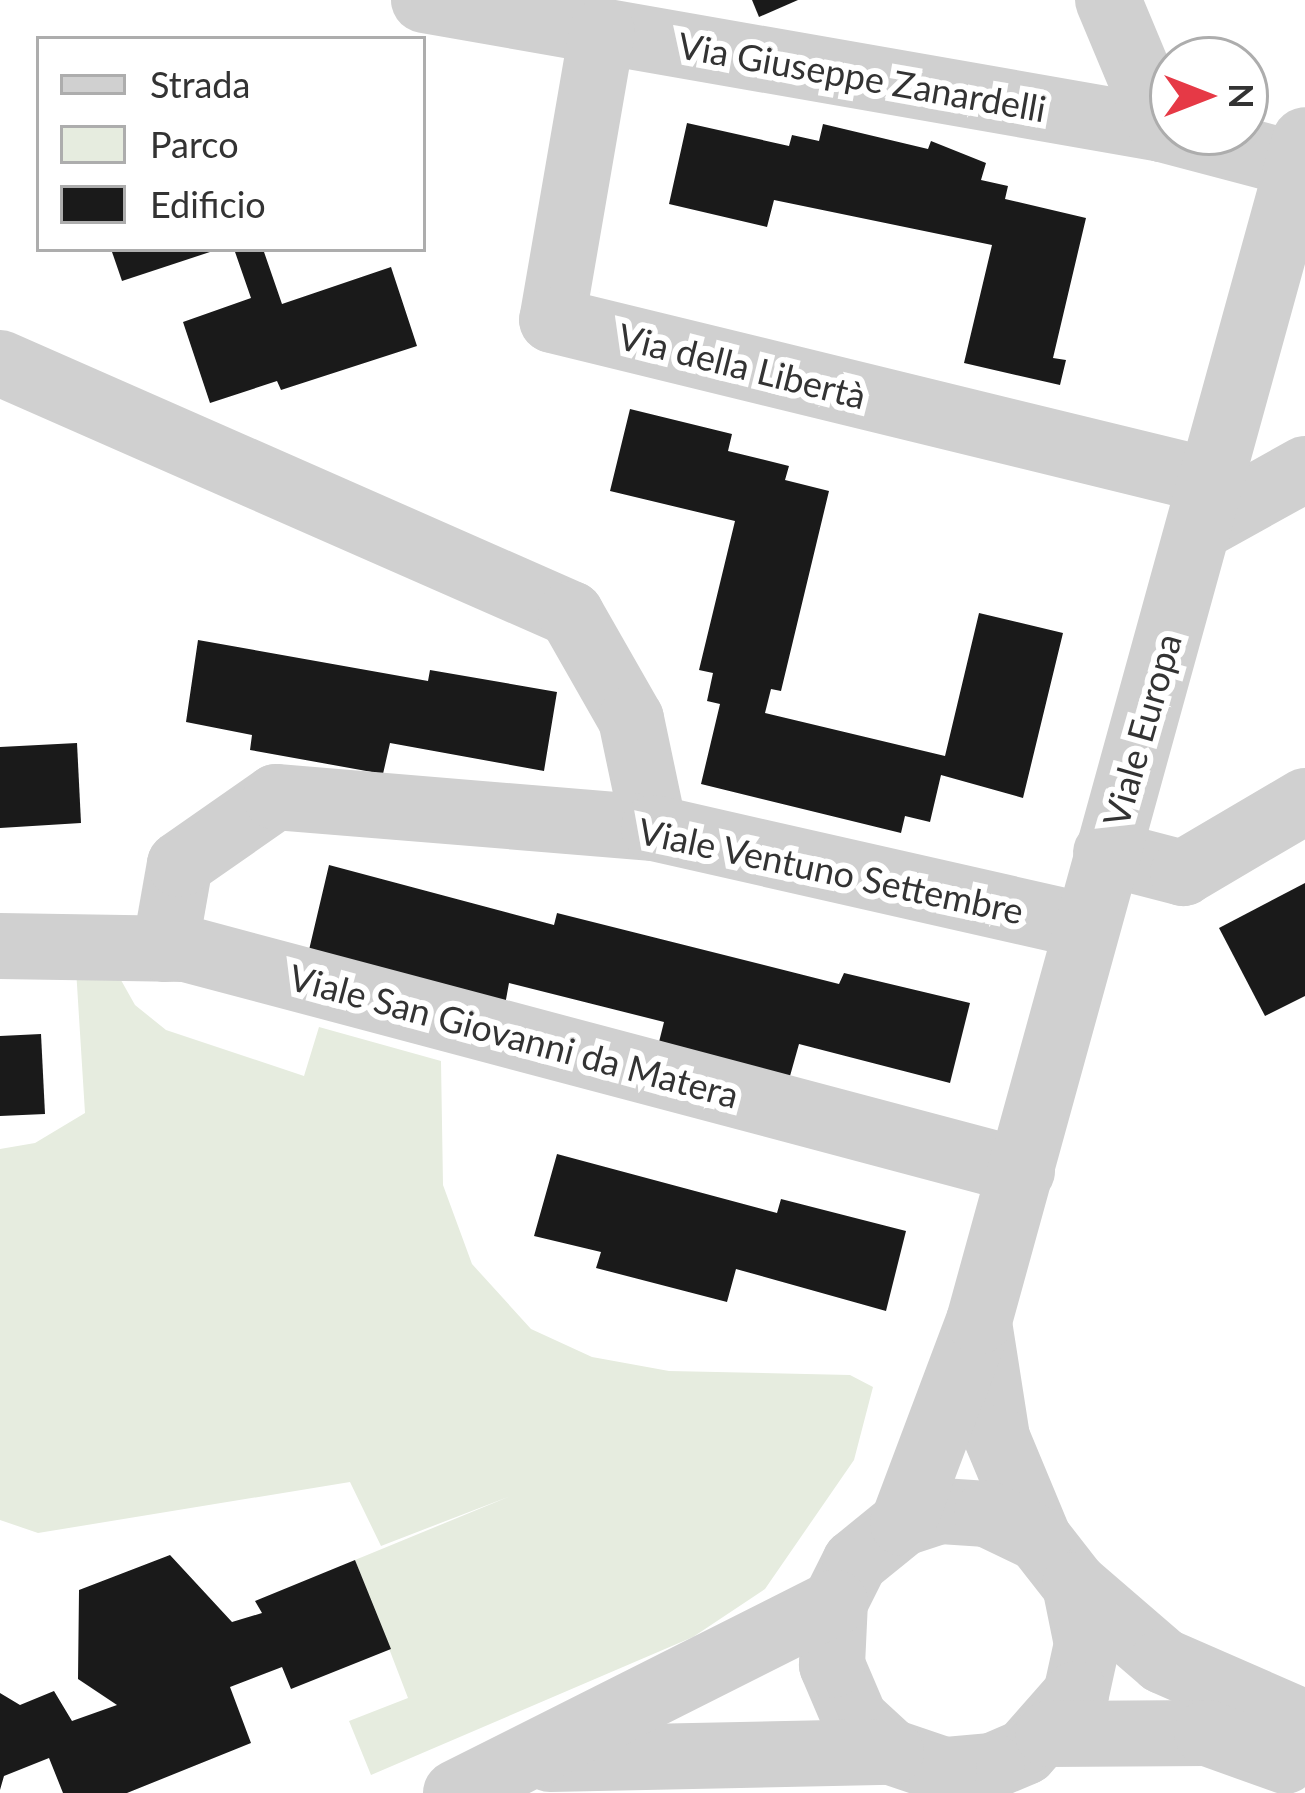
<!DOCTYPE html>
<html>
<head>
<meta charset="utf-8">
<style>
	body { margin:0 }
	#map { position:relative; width:1305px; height:1793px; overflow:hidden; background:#fff; font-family:Lato,sans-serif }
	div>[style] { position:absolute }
	.green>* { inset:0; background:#e6ecdf }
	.building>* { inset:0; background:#1a1a1a }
	.minor>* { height:66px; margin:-33px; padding:0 33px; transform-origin:33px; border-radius:33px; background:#d0d0d0 }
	span { translate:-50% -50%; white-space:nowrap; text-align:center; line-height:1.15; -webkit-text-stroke:12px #fff; paint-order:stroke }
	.street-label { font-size:36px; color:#333 }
	.legend { position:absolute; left:36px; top:36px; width:390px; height:216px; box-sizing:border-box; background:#fff; border:3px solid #adadad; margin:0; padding:15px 21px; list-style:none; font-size:36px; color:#333 }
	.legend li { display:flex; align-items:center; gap:24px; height:60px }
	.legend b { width:60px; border:3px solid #adadad }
	.north { position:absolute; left:1149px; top:36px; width:120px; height:120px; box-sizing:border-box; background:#fff; border:3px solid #adadad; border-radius:50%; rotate:90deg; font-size:33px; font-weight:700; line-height:48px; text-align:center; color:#333 }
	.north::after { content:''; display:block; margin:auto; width:42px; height:54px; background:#e63946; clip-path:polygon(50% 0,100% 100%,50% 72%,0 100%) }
</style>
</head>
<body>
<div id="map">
	<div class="green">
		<div style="clip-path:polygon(76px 969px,117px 973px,135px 1005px,166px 1030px,304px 1076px,319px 1027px,441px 1061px,443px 1185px,472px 1264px,531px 1329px,592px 1357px,669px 1371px,850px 1375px,873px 1387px,854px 1460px,765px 1589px,693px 1637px,371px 1775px,349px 1721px,408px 1698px,355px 1560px,513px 1495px,381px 1546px,350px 1482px,38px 1533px,0 1520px,0 1149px,35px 1143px,85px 1113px)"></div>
	</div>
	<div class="building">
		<div style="clip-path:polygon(752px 0,798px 0,759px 17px)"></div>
		<div style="clip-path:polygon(687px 123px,789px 146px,792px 135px,819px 141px,823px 124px,928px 149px,931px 141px,986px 163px,981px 180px,1008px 186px,1005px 199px,1086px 218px,1053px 358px,1066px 360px,1060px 385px,964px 363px,992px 245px,774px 200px,767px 227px,669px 204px)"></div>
		<div style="clip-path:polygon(111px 249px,216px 249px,216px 250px,122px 281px)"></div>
		<div style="clip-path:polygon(234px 249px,263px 249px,282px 304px,391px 267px,417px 346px,281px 390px,277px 381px,210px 403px,183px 322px,251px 298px)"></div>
		<div style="clip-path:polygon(630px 409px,732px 434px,728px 451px,789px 466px,785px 480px,829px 491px,781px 691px,771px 689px,765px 713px,945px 756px,979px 613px,1063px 633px,1023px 798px,941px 775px,930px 822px,905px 816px,901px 833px,701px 784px,720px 704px,707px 701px,713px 673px,699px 670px,735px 521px,610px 491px)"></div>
		<div style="clip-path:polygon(198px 640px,428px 681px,430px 670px,557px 692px,544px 771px,390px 743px,383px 774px,250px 750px,252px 735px,186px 722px)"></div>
		<div style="clip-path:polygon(77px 743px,81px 823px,0 828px,0 747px)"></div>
		<div style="clip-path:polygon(329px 865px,554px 925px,557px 913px,839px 984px,844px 973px,970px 1003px,950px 1083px,799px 1044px,790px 1076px,659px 1042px,664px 1022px,509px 983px,503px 1016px,309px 950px)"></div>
		<div style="clip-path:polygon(1305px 883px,1305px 996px,1265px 1016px,1219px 928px)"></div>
		<div style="clip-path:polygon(41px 1034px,45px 1114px,0 1116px,0 1036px)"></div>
		<div style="clip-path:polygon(557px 1154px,777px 1213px,781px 1199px,906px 1231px,886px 1311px,736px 1269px,727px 1302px,596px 1268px,601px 1252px,534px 1236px)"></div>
		<div style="clip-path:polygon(170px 1555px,232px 1622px,262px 1613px,255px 1601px,355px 1560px,391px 1649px,291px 1689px,282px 1667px,230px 1687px,251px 1743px,127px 1793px,63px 1793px,49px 1758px,4px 1776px,0 1790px,0 1693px,20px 1705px,54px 1691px,72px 1721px,117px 1705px,78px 1679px,79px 1590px)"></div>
	</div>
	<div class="minor">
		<div style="left:424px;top:0;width:749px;rotate:9.91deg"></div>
		<div style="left:1162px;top:129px;width:141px;rotate:14.8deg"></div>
		<div style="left:1108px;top:0;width:140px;rotate:67.3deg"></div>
		<div style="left:602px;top:32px;width:292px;rotate:99.8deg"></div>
		<div style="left:552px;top:320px;width:683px;rotate:13.73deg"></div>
		<div style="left:0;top:363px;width:624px;rotate:23.73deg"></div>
		<div style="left:571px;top:614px;width:121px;rotate:60.3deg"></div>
		<div style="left:631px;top:719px;width:111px;rotate:78.1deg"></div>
		<div style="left:1201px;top:527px;width:119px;rotate:-29.1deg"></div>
		<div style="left:1106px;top:853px;width:80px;rotate:14.6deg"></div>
		<div style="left:1183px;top:873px;width:142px;rotate:-30.5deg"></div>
		<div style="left:0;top:946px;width:186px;rotate:0.9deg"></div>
		<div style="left:186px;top:949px;width:865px;rotate:14.87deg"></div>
		<div style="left:165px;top:949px;width:86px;rotate:-80deg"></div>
		<div style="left:180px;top:864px;width:117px;rotate:-34.9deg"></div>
		<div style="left:276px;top:797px;width:379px;rotate:4.7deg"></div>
		<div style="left:654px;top:828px;width:442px;rotate:12.8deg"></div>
		<div style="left:980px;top:1329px;width:110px;rotate:81.1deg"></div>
		<div style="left:997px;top:1438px;width:109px;rotate:67.4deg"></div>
		<div style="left:1039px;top:1539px;width:58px;rotate:52deg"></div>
		<div style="left:1075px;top:1585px;width:60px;rotate:78.5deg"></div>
		<div style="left:1087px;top:1644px;width:51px;rotate:102.4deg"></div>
		<div style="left:1076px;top:1694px;width:77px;rotate:131.3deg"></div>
		<div style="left:1025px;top:1752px;width:36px;rotate:157deg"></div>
		<div style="left:992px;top:1766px;width:48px;rotate:175.2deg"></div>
		<div style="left:944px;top:1770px;width:56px;rotate:-161.2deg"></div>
		<div style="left:891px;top:1752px;width:49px;rotate:-137.5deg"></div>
		<div style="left:855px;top:1719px;width:59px;rotate:-113.1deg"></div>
		<div style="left:832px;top:1665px;width:63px;rotate:-87.3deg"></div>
		<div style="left:835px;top:1602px;width:45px;rotate:-63.4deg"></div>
		<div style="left:855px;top:1562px;width:62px;rotate:-39.1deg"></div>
		<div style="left:903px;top:1523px;width:40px;rotate:-18deg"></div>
		<div style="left:941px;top:1511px;width:46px;rotate:3.7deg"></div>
		<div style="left:987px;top:1514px;width:58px;rotate:25.7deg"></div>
		<div style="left:903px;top:1523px;width:216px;rotate:-69.4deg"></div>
		<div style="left:979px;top:1321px;width:1225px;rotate:-74.57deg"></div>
		<div style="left:1075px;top:1585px;width:116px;rotate:40.8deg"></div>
		<div style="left:1163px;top:1661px;width:155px;rotate:23.6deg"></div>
		<div style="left:1048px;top:1734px;width:159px;rotate:-0.4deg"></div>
		<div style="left:1207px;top:1733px;width:83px;rotate:19.7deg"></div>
		<div style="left:550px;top:1759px;width:341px;rotate:-1.2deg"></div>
		<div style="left:456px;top:1793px;width:424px;rotate:-26.7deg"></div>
	</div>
	<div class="street-label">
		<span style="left:862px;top:77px;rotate:10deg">Via Giuseppe Zanardelli</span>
		<span style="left:742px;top:366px;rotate:14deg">Via della Libertà</span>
		<span style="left:1142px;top:730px;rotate:-74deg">Viale Europa</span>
		<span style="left:831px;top:871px;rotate:12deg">Viale Ventuno Settembre</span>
		<span style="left:514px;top:1036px;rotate:15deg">Viale San Giovanni da Matera</span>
	</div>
	<ul class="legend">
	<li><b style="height:15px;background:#d0d0d0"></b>Strada</li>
	<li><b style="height:33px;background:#e6ecdf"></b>Parco</li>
	<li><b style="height:33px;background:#1a1a1a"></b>Edificio</li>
	</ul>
	<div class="north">N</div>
</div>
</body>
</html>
